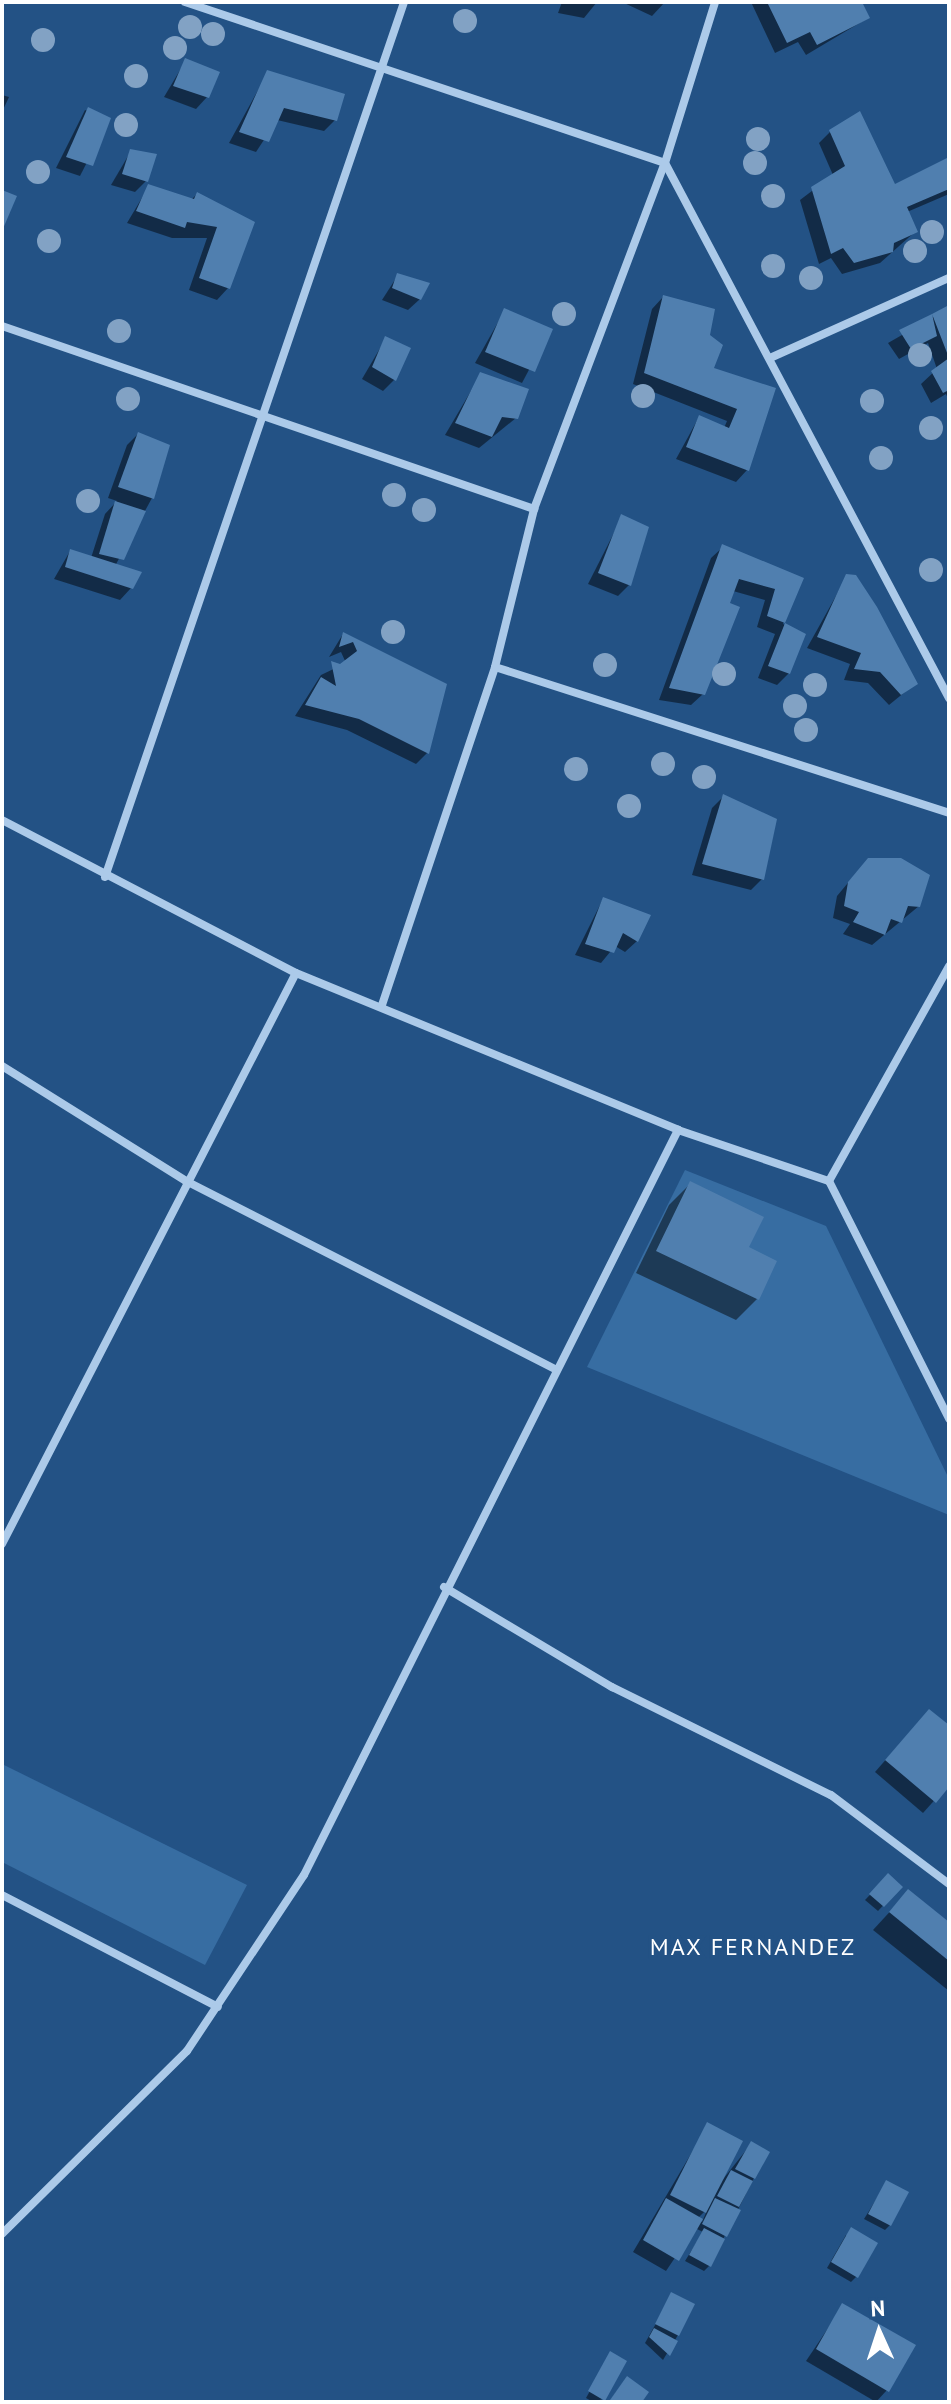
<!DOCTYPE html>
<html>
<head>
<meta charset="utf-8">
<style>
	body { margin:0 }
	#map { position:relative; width:951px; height:2404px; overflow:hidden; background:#235285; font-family:"PT Sans",sans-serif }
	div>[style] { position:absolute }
	.green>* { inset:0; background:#376da2 }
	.shadow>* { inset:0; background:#0007 }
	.building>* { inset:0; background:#507faf }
	.street>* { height:8px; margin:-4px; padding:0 4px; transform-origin:4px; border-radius:4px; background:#accae9 }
	.trees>* { width:24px; height:24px; margin:-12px; border-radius:50%; background:#82a2c4 }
	span { translate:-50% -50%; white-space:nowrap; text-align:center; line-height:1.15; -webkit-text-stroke:7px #235285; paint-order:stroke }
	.neighbourhood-label { font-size:24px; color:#fff; letter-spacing:2px }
	.frame { position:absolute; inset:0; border:4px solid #fff; pointer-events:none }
	.north { position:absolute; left:839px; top:2292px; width:80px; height:80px; -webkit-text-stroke:6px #235285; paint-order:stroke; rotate:357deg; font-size:22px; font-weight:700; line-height:32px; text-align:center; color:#fff }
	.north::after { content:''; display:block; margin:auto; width:28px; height:36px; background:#fff; clip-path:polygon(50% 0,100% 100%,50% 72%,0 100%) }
</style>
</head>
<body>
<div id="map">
	<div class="green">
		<div style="clip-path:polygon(685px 1170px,826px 1226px,949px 1479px,949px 1515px,587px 1367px)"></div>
		<div style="clip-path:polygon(2px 1764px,247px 1885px,205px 1965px,2px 1862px)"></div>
	</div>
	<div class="shadow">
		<div style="clip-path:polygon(562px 2px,597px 2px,584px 18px,558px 13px)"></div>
		<div style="clip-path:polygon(622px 2px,665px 2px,652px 16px)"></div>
		<div style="clip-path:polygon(751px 2px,860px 2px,868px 18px,806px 55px,798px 42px,775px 53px)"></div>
		<div style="clip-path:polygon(186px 60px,207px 97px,196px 109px,164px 97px)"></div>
		<div style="clip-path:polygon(268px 72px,336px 119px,324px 131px,277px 120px,256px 152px,229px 143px)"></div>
		<div style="clip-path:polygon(2px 95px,9px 97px,2px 112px)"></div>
		<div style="clip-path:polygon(85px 110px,109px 119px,80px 176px,56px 168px)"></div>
		<div style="clip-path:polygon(830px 132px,894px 187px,949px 159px,949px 194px,907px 212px,916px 231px,880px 263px,842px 274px,831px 258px,819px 264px,800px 200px,833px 175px,819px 143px)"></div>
		<div style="clip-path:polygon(131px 151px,146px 181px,135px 192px,111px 185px)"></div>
		<div style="clip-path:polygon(149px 186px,191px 200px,197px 194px,252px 223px,228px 288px,217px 300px,189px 290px,207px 238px,172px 238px,127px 223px)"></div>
		<div style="clip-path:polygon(398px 275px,420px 299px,408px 310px,382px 300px)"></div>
		<div style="clip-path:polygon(663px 297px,707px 336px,712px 369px,774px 389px,747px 470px,736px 482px,676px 459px,699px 417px,724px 428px,727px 421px,633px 384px,652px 309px)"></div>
		<div style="clip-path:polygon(949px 308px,949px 401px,946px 394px,931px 403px,921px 384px,937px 369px,928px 343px,899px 359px,888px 343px)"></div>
		<div style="clip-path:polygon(505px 310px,550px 330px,522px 383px,475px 363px)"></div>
		<div style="clip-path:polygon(386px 338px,394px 380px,383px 391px,362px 379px)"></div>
		<div style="clip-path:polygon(481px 374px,516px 418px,479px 448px,445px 435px)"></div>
		<div style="clip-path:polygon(138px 434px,152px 498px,115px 566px,131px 588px,120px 600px,54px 579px,70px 551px,91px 558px,105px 514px,117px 501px,108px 498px,127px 445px)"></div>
		<div style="clip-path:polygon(622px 517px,629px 585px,618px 596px,588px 584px)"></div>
		<div style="clip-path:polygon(723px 547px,801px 579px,783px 624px,804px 635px,789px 673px,777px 685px,758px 678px,775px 634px,757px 627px,765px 600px,733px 591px,703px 694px,691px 705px,659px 700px,711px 558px)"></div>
		<div style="clip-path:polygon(847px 576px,916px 683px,889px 705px,868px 683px,844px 680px,850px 664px,807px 648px)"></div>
		<div style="clip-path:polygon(343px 634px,445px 685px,428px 752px,416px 764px,347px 730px,295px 716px,321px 675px,346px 663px,341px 652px,329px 657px)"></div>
		<div style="clip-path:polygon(723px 797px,762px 879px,751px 890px,692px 875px,712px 808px)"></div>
		<div style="clip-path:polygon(857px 872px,919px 906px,872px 945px,843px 934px,850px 924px,833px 918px,837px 896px)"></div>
		<div style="clip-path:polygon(603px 899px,637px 941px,625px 952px,615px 946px,601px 963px,575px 955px)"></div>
		<div style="clip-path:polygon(690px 1184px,746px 1248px,757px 1299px,736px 1320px,636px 1273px,669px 1205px)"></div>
		<div style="clip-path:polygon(918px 1723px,949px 1728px,949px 1784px,923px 1813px,875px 1772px)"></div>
		<div style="clip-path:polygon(888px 1876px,900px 1887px,878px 1911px,865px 1900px)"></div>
		<div style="clip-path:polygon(908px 1892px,949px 1925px,949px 1991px,873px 1930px)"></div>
		<div style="clip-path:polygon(evenodd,708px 2125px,720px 2183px,751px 2144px,754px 2178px,710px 2265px,704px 2271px,685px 2261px,703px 2232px,695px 2228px,666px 2271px,633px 2252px,708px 2125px,708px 2208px,702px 2222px,697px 2219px,708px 2208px)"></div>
		<div style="clip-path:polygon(887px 2182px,890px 2225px,885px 2230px,864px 2219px)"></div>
		<div style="clip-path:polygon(846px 2235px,856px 2277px,851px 2282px,827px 2268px)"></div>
		<div style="clip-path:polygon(672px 2295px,678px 2335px,663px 2360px,645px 2343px)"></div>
		<div style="clip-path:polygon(843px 2306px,887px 2390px,876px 2402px,806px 2361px)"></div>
		<div style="clip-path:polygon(609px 2357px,603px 2399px,593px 2402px,586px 2398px)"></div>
		<div style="clip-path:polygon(622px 2384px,647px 2392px,640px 2402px,609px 2402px)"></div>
	</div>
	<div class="building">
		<div style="clip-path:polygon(767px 2px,862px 2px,870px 18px,817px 45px,810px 32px,787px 43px)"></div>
		<div style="clip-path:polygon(185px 58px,220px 72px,209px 98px,173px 86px)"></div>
		<div style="clip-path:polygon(267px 70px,345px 94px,337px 121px,284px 108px,269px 142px,239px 132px)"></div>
		<div style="clip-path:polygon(88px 107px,111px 118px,93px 166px,66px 157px)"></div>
		<div style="clip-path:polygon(860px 111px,895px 184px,949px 157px,949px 189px,907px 207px,918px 232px,894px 243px,893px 252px,854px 263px,843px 248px,831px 254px,811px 187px,845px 166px,829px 130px)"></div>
		<div style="clip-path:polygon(130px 149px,157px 154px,148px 182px,122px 174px)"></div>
		<div style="clip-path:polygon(148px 184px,194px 199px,197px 192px,255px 222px,230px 289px,199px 278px,217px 227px,187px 222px,185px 228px,136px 211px)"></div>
		<div style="clip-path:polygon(2px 190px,17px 196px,2px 231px)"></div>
		<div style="clip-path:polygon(397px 273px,430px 283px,421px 300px,392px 288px)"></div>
		<div style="clip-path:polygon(663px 295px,715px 309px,710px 335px,723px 345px,714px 368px,776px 388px,749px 471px,686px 447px,699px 415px,729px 428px,737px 409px,644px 373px)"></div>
		<div style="clip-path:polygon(949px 305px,949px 390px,943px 393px,931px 371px,949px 358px,932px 314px,937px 336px,911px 349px,899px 330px,932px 314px)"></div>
		<div style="clip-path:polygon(504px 308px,553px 329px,535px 372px,485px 352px)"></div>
		<div style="clip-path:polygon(385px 336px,411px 348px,396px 381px,372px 367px)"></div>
		<div style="clip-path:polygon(480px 372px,529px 389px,518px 419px,502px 417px,492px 437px,455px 423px)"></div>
		<div style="clip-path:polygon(138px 432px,170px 445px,154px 499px,118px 487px)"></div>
		<div style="clip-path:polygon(115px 501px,146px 511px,124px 560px,99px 554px)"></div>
		<div style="clip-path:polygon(621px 514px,649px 527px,631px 586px,598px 573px)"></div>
		<div style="clip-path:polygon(722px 544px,804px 578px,785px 623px,806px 634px,790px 674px,768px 666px,785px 623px,767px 616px,775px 589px,739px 579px,730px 603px,740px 607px,705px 695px,669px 688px)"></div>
		<div style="clip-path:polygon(70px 549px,142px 572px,133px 589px,65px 567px)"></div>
		<div style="clip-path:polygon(846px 574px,856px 575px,877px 607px,918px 684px,901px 695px,880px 672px,854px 669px,861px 653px,817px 637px)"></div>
		<div style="clip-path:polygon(343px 632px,447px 684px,429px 754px,359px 719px,305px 705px,321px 677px,336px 686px,331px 661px,340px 664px,357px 651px,353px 642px,339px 647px)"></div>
		<div style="clip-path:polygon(723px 794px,777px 819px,764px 880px,702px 864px)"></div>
		<div style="clip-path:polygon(868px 858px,901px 858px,930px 875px,920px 907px,908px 906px,902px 923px,891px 919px,885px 935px,853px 922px,859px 912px,844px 906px,848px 882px)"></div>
		<div style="clip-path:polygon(603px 897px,651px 915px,638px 942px,623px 933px,614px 953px,585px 944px)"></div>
		<div style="clip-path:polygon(690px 1181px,764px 1217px,749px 1247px,777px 1261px,759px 1300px,656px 1251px)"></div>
		<div style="clip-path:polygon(929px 1709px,949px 1725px,949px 1787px,936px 1803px,885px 1760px)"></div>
		<div style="clip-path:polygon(888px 1873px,903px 1887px,884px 1907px,869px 1894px)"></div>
		<div style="clip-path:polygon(908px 1889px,949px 1922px,949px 1961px,889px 1912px)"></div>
		<div style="clip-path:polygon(707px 2122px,743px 2141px,706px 2213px,670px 2195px)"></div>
		<div style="clip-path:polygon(751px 2141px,770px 2152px,755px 2179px,735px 2169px)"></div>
		<div style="clip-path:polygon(731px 2170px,753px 2181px,739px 2207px,717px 2196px)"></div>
		<div style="clip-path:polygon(886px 2180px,909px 2192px,891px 2226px,868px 2214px)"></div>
		<div style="clip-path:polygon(666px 2198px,703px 2219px,679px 2261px,643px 2240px)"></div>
		<div style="clip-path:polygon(715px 2198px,741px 2210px,727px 2237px,702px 2224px)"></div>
		<div style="clip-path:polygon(851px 2227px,878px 2243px,858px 2278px,831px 2262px)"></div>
		<div style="clip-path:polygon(704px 2228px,725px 2239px,711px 2267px,689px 2255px)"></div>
		<div style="clip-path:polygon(671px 2292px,695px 2304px,679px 2336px,655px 2324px)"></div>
		<div style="clip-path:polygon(842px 2303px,916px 2345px,889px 2392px,816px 2349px)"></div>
		<div style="clip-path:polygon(654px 2328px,678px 2341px,670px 2356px,649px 2337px)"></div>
		<div style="clip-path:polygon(610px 2351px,627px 2361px,605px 2401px,588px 2391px)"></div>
		<div style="clip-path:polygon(627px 2376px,649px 2392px,642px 2402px,610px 2400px)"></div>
	</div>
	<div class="street">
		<div style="left:185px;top:2px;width:506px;rotate:18.54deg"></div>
		<div style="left:665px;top:163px;width:606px;rotate:62.04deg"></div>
		<div style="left:2px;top:326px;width:563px;rotate:18.98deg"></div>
		<div style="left:770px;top:358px;width:196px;rotate:-24.1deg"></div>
		<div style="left:495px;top:667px;width:477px;rotate:17.8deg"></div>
		<div style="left:2px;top:820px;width:331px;rotate:27.5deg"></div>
		<div style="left:296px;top:973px;width:413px;rotate:22.3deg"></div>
		<div style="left:105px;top:877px;width:925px;rotate:-71.13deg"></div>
		<div style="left:382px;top:1005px;width:356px;rotate:-71.5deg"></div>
		<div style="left:495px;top:667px;width:163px;rotate:-76.1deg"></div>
		<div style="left:534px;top:509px;width:370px;rotate:-69.3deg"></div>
		<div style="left:665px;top:163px;width:169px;rotate:-72.7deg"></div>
		<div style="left:2px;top:1066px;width:217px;rotate:32deg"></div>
		<div style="left:186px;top:1181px;width:414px;rotate:27deg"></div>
		<div style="left:829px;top:1181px;width:246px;rotate:-60.8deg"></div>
		<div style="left:2px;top:1544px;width:642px;rotate:-62.76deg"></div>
		<div style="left:444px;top:1587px;width:196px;rotate:30.8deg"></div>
		<div style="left:612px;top:1687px;width:244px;rotate:26.3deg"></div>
		<div style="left:831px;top:1795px;width:148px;rotate:37deg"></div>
		<div style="left:2px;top:1895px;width:243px;rotate:27.4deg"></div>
		<div style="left:2px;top:2234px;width:260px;rotate:-44.7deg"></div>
		<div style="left:187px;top:2051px;width:211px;rotate:-56.4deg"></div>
		<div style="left:304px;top:1875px;width:834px;rotate:-63.34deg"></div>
		<div style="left:678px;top:1130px;width:159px;rotate:18.7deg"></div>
		<div style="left:829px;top:1181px;width:267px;rotate:63.2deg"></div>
	</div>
	<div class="trees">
		<div style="left:465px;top:21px"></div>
		<div style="left:190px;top:27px"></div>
		<div style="left:213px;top:34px"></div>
		<div style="left:43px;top:40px"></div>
		<div style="left:175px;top:48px"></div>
		<div style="left:136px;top:76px"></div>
		<div style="left:126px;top:125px"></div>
		<div style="left:758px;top:139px"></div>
		<div style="left:755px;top:163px"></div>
		<div style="left:38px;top:172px"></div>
		<div style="left:773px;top:196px"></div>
		<div style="left:932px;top:232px"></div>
		<div style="left:49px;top:241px"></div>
		<div style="left:915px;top:251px"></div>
		<div style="left:773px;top:266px"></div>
		<div style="left:811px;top:278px"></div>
		<div style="left:564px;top:314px"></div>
		<div style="left:119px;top:331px"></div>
		<div style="left:920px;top:355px"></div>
		<div style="left:643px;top:396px"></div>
		<div style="left:128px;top:399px"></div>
		<div style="left:872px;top:401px"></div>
		<div style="left:931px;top:428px"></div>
		<div style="left:881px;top:458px"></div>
		<div style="left:394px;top:495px"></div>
		<div style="left:88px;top:501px"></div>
		<div style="left:424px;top:510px"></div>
		<div style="left:931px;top:570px"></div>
		<div style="left:393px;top:632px"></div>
		<div style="left:605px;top:665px"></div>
		<div style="left:724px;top:674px"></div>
		<div style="left:815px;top:685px"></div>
		<div style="left:795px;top:706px"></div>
		<div style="left:806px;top:730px"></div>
		<div style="left:663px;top:764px"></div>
		<div style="left:576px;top:769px"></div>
		<div style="left:704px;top:777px"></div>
		<div style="left:629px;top:806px"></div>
	</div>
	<div class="neighbourhood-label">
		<span style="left:753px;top:1947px">MAX FERNANDEZ</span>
	</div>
	<div class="frame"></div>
	<div class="north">N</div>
</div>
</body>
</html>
